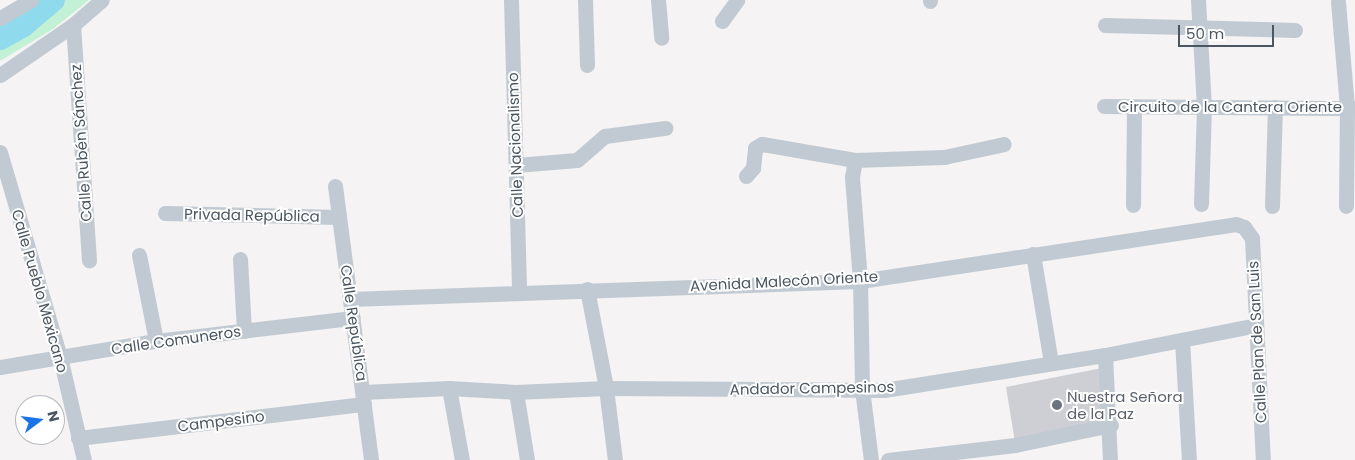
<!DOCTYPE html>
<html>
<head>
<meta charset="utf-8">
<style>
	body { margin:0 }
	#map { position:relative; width:1355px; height:460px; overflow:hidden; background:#f5f3f3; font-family:Poppins,sans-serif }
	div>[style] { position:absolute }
	.green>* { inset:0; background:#c3f1d5 }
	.river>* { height:24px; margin:-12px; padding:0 12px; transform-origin:12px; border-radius:12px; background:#90daee }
	.building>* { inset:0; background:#cdcfd5 }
	.minor>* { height:15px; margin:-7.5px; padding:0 7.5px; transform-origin:7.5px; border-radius:7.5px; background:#c1cad2 }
	.dots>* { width:14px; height:14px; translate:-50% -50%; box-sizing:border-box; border:2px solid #fff; border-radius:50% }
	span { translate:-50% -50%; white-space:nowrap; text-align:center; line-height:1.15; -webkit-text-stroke:4px #fff; paint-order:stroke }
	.street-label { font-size:15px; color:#4a5661 }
	.worship-label { font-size:15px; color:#5b616d }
	.left { translate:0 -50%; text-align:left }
	.north { position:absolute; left:15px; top:395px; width:50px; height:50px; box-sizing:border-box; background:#fff; border:1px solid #b7bbc0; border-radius:50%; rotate:75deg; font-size:14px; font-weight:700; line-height:20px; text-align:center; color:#4a5661 }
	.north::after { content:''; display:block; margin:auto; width:18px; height:22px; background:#1a73e8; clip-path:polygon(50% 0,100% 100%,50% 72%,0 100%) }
	.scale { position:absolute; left:1178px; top:25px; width:96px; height:22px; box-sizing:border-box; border:2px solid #4a5661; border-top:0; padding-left:6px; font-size:15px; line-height:18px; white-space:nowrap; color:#4a5661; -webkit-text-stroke:4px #fff; paint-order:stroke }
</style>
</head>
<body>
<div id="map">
	<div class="green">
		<div style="clip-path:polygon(38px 0,89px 0,53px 29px,0 61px,0 24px)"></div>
	</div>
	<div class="river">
		<div style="left:0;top:38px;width:26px;rotate:-29deg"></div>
		<div style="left:23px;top:25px;width:39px;rotate:-40deg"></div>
	</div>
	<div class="building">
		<div style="clip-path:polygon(1102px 368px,1108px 422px,1015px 442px,1006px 387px)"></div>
	</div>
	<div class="minor">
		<div style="left:511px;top:0;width:291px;rotate:88.4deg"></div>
		<div style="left:585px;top:0;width:65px;rotate:88.2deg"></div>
		<div style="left:658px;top:0;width:38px;rotate:85deg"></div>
		<div style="left:1198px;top:0;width:107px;rotate:86.8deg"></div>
		<div style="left:1204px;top:107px;width:97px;rotate:91.8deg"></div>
		<div style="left:930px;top:1px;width:1px;rotate:-90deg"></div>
		<div style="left:1338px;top:2px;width:106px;rotate:85.1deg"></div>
		<div style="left:1347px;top:108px;width:98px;rotate:90.6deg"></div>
		<div style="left:0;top:18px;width:36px;rotate:-30deg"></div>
		<div style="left:722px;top:21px;width:26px;rotate:-54deg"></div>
		<div style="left:73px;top:25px;width:236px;rotate:86.1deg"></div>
		<div style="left:1105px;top:25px;width:190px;rotate:1.5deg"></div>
		<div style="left:0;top:75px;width:88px;rotate:-34.4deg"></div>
		<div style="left:73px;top:25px;width:38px;rotate:-41deg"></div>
		<div style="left:1104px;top:106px;width:251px;rotate:0.5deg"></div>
		<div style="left:0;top:152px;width:214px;rotate:73.7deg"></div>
		<div style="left:60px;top:357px;width:106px;rotate:76.9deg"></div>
		<div style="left:855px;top:160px;width:17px;rotate:100deg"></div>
		<div style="left:852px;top:177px;width:104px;rotate:85.6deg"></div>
		<div style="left:860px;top:281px;width:108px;rotate:88.9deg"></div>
		<div style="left:862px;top:389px;width:72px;rotate:82.8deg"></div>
		<div style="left:516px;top:165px;width:61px;rotate:-4.7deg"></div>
		<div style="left:577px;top:160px;width:37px;rotate:-41deg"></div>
		<div style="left:605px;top:136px;width:61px;rotate:-7.6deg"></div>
		<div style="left:746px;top:176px;width:11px;rotate:-49deg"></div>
		<div style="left:753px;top:168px;width:20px;rotate:-84deg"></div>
		<div style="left:755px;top:148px;width:8px;rotate:-30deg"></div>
		<div style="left:762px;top:144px;width:94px;rotate:9.8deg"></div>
		<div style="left:855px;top:160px;width:89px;rotate:-1.9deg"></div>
		<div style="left:944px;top:157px;width:61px;rotate:-12.2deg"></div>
		<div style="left:335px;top:186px;width:276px;rotate:82.5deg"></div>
		<div style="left:1133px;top:205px;width:98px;rotate:-89.4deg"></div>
		<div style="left:1272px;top:206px;width:99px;rotate:-88.3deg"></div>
		<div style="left:165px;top:213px;width:174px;rotate:1.3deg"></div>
		<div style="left:1033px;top:254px;width:110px;rotate:80.6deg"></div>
		<div style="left:139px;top:255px;width:88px;rotate:78.8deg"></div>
		<div style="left:240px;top:259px;width:72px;rotate:86.8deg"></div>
		<div style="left:587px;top:289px;width:101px;rotate:79.1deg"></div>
		<div style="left:606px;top:388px;width:73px;rotate:82.9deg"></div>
		<div style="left:350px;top:299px;width:510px;rotate:-2.02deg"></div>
		<div style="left:860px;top:281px;width:380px;rotate:-8.6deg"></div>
		<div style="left:1236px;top:224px;width:9px;rotate:21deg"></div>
		<div style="left:1244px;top:227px;width:14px;rotate:54deg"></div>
		<div style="left:1252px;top:238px;width:222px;rotate:87.2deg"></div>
		<div style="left:1182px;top:340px;width:120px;rotate:86.7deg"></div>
		<div style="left:1105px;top:355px;width:105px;rotate:87.3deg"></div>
		<div style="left:0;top:367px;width:158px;rotate:-9.5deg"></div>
		<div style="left:156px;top:341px;width:198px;rotate:-6.7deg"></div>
		<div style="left:449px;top:388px;width:73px;rotate:79.8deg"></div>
		<div style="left:363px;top:392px;width:86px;rotate:-2.7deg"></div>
		<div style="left:449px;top:388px;width:67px;rotate:3.4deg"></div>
		<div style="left:516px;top:392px;width:90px;rotate:-2.5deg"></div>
		<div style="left:606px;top:388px;width:278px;rotate:0.4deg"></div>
		<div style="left:884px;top:390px;width:224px;rotate:-9deg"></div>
		<div style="left:1105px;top:355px;width:154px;rotate:-11.2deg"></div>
		<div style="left:516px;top:392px;width:69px;rotate:80.8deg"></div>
		<div style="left:78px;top:438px;width:288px;rotate:-6.8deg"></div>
		<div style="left:888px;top:460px;width:128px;rotate:-6.7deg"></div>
		<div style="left:1015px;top:445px;width:98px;rotate:-11.8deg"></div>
	</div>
	<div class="dots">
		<div style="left:1057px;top:405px;background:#6b7280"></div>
	</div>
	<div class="street-label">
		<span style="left:1230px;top:107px">Circuito de la Cantera Oriente</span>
		<span style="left:81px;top:143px;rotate:-94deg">Calle Rubén Sánchez</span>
		<span style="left:515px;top:145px;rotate:-92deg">Calle Nacionalismo</span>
		<span style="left:252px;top:215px;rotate:1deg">Privada República</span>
		<span style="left:784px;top:281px;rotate:-3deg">Avenida Malecón Oriente</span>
		<span style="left:40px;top:291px;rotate:74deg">Calle Pueblo Mexicano</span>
		<span style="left:354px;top:323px;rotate:82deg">Calle República</span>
		<span style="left:176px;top:340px;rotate:-8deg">Calle Comuneros</span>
		<span style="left:1257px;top:342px;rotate:-93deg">Calle Plan de San Luis</span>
		<span style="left:812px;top:388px;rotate:-1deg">Andador Campesinos</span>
		<span style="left:221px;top:421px;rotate:-7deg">Campesino</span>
	</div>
	<div class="worship-label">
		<span class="left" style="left:1067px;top:405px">Nuestra Señora<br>de la Paz</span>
	</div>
	<div class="north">N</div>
	<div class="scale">50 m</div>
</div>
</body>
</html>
